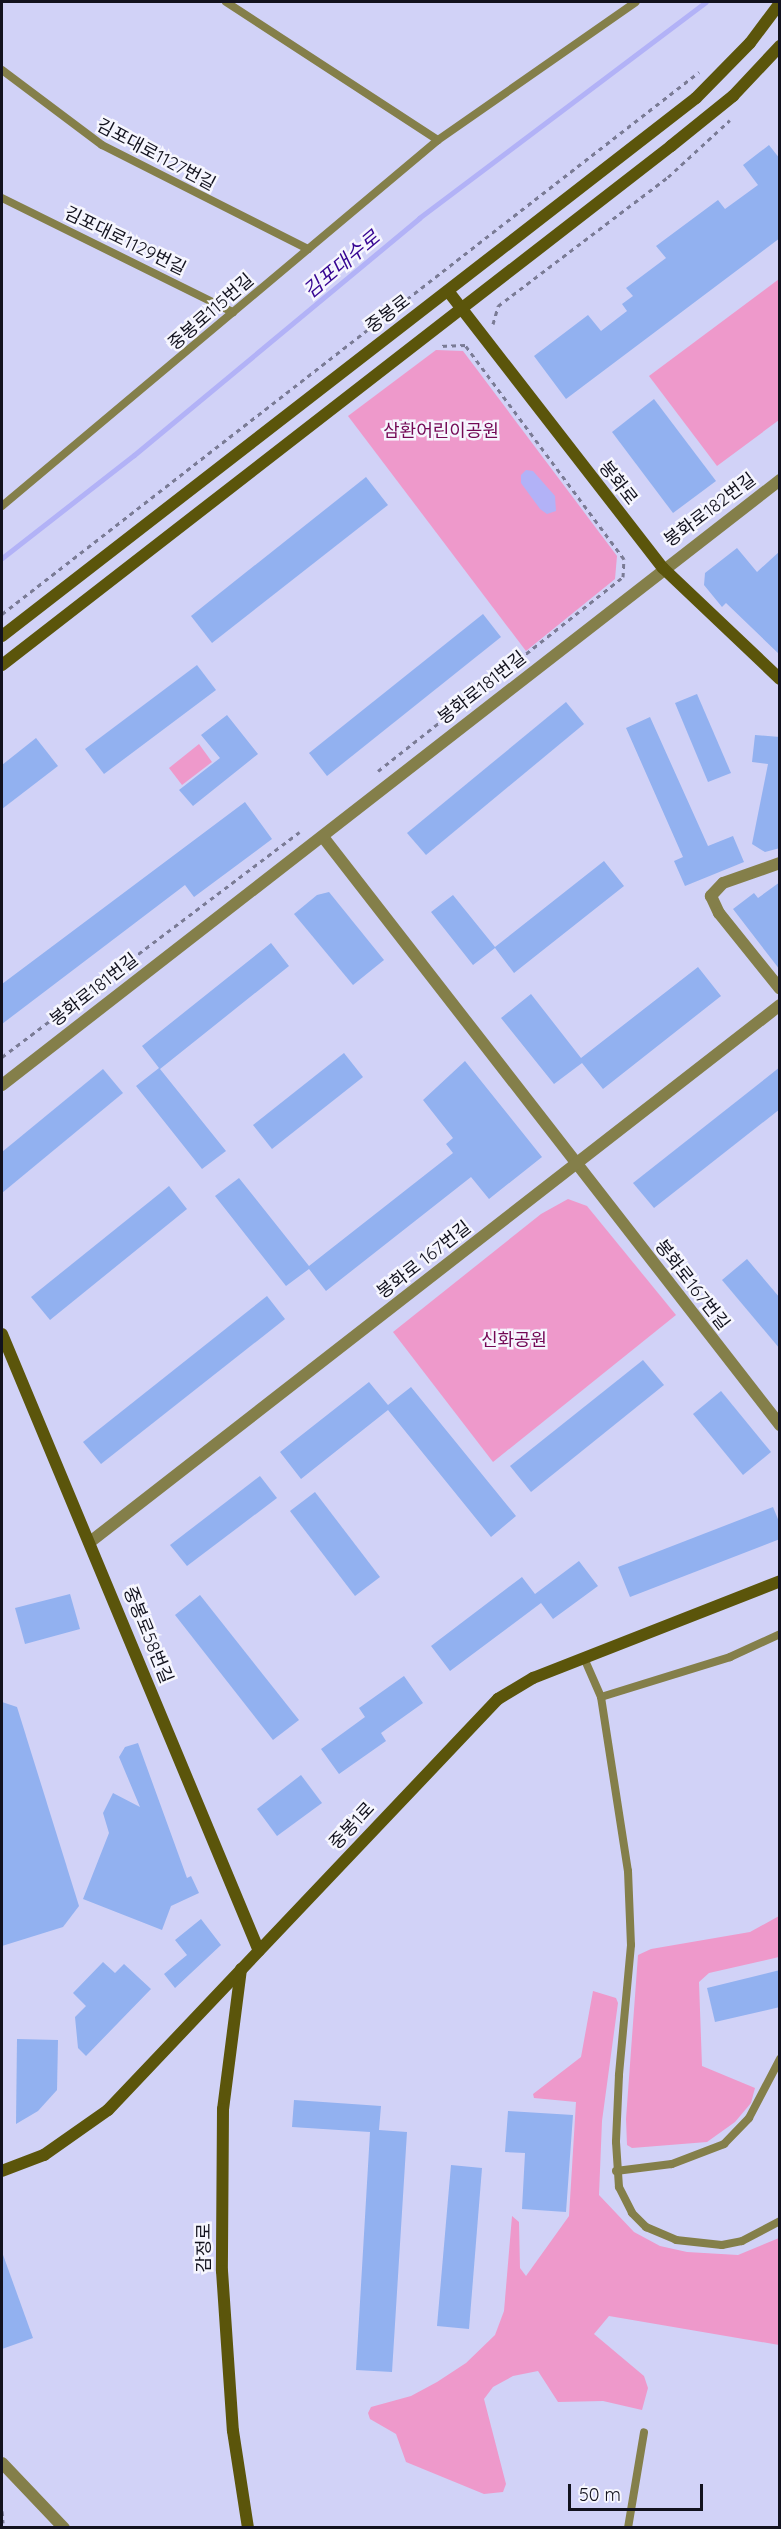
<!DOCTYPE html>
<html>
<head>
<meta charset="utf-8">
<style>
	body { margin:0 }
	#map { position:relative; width:781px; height:2529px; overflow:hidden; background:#d1d2f7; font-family:Quicksand,"Noto Sans KR",sans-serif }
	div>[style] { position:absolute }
	.green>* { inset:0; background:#ee99cb }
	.water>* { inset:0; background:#b2b2f7 }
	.stream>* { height:5px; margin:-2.5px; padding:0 2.5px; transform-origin:2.5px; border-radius:2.5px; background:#b2b2f7 }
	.building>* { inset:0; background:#92b1f0 }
	.path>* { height:3px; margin-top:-1.5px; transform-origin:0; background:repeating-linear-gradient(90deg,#7a7b95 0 4.5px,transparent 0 9px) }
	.lane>* { height:8px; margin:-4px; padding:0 4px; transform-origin:4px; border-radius:4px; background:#847f4a }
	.street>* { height:12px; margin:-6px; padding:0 6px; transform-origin:6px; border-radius:6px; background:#847f4a }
	.secondary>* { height:12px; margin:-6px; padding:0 6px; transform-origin:6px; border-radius:6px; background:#5b550b }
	span { translate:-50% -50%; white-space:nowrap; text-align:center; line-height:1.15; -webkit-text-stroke:5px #f6f6fe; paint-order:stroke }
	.street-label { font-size:18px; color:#12121e }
	.park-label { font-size:18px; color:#730855 }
	.water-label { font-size:20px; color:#350492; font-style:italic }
	.frame { position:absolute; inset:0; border:3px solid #12121e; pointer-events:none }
	.scale { position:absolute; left:568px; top:2484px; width:135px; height:27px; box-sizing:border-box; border:3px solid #12121e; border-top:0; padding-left:8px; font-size:18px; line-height:21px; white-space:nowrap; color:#12121e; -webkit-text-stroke:4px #f6f6fe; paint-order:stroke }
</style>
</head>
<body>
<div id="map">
	<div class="green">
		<div style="clip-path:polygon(779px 279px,779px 420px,717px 466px,649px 376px)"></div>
		<div style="clip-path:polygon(436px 350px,463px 351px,617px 556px,615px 579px,526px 651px,348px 416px)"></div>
		<div style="clip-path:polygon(199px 744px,212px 762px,182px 785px,169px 768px)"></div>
		<div style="clip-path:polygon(568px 1199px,587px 1206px,676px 1315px,493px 1462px,393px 1332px,541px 1214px)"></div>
		<div style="clip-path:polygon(779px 1916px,779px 1957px,709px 1973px,699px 1982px,702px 2066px,755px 2088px,751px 2103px,735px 2122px,707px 2142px,632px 2148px,627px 2145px,626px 2119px,638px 1955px,651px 1949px,750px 1932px)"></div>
		<div style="clip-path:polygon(593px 1991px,616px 1998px,618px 2003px,602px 2121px,599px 2195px,634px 2232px,660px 2246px,687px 2252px,738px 2255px,779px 2238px,779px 2345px,609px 2316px,594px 2334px,644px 2376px,648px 2388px,642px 2410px,603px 2401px,558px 2402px,538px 2371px,513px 2376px,493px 2387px,484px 2399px,506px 2484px,503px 2492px,484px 2494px,406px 2462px,396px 2434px,370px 2419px,368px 2413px,371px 2407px,411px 2396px,437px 2382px,466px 2363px,495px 2335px,504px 2311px,512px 2216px,519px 2222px,520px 2268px,526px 2276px,569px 2216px,576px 2102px,534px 2098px,533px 2094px,581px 2057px)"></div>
	</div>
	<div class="water">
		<div style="clip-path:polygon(526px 470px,533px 471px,555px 496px,556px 511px,547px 514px,540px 509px,521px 483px,521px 475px)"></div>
	</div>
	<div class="stream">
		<div style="left:2px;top:558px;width:167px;rotate:-38deg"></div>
		<div style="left:134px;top:455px;width:371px;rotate:-39.7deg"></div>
		<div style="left:419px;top:218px;width:359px;rotate:-37deg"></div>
	</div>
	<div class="building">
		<div style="clip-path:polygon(769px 145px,780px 159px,780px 238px,566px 399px,534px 356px,588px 315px,601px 331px,627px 311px,622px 304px,633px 296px,626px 288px,666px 258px,656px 246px,718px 200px,725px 209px,758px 185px,743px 165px)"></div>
		<div style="clip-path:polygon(654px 399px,716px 481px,673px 513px,612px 432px)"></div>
		<div style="clip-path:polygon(366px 477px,388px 505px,212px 643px,191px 616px)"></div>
		<div style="clip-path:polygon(737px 548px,757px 572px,780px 551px,780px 655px,726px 603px,722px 607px,704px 585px,705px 573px)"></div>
		<div style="clip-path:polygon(483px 614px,501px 637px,327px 776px,309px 753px)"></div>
		<div style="clip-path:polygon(197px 665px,216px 690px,104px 774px,85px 749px)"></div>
		<div style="clip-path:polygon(697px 694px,731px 773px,708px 782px,675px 703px)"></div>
		<div style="clip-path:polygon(566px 702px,584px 724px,426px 855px,407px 833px)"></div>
		<div style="clip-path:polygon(227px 715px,258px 754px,193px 806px,179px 790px,220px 758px,201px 735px)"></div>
		<div style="clip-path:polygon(650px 717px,708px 846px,733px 836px,744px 862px,685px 886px,674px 861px,683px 857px,626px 728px)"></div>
		<div style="clip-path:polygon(755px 735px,780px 737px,780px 848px,765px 852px,752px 844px,768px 764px,752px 762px)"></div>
		<div style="clip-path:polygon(36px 738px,58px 766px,2px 809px,2px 765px)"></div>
		<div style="clip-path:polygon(245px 802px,272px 839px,194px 897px,185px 885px,2px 1024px,2px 984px)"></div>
		<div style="clip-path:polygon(604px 861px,624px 886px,514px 973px,495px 948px,473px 965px,431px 912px,453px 895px,495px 947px)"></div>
		<div style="clip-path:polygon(780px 882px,780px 970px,733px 909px,754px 893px,758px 898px)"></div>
		<div style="clip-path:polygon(329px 892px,384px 960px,353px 985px,294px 914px,317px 895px)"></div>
		<div style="clip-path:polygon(271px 943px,289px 966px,160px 1069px,226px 1151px,202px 1169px,136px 1086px,159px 1068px,142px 1046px)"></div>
		<div style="clip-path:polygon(698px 967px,721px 996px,603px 1089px,582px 1063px,554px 1084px,501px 1018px,531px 994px,581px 1058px)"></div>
		<div style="clip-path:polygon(344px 1053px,363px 1077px,272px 1149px,253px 1125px)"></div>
		<div style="clip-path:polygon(465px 1061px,542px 1157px,489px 1199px,471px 1177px,326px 1291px,309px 1269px,286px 1286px,215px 1196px,239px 1178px,309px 1266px,453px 1153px,446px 1144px,453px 1138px,423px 1100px)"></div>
		<div style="clip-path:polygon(780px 1067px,780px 1109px,654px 1208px,633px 1183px)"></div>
		<div style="clip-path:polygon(103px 1069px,123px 1093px,2px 1193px,2px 1152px)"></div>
		<div style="clip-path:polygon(169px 1186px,187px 1209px,50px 1320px,31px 1297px)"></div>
		<div style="clip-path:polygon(747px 1259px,780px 1298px,780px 1349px,722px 1280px)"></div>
		<div style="clip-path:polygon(267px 1296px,285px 1319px,101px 1464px,83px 1442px)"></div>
		<div style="clip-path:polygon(643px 1360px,664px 1385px,531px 1492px,510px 1466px)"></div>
		<div style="clip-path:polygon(369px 1382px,388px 1405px,411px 1387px,516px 1516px,491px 1537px,388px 1410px,301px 1479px,280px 1452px)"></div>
		<div style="clip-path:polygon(721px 1391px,771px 1452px,743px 1475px,693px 1414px)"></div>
		<div style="clip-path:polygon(260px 1476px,277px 1498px,187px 1566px,170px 1545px)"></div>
		<div style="clip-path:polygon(315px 1492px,380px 1577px,355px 1596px,290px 1511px)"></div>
		<div style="clip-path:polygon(773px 1507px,780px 1524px,780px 1539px,630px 1597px,618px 1567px)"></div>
		<div style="clip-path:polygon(579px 1561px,598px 1586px,553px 1619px,541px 1603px,450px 1671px,431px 1646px,522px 1577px,535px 1594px)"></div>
		<div style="clip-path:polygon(70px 1594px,80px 1629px,25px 1644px,15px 1608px)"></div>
		<div style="clip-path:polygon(200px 1595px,299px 1720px,273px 1740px,175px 1615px)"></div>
		<div style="clip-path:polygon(404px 1676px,423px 1703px,381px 1733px,386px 1741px,339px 1774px,321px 1749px,365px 1717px,359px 1708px)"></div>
		<div style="clip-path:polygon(2px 1702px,17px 1707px,79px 1906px,63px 1927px,2px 1946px)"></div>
		<div style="clip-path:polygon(138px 1743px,187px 1878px,191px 1876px,199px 1893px,171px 1906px,162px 1930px,83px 1899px,109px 1833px,103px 1813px,113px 1793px,140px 1807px,119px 1757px,125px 1747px)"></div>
		<div style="clip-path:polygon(301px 1775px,322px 1803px,277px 1836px,257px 1809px)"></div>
		<div style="clip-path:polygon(201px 1919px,221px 1945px,175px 1988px,164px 1974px,187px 1955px,175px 1940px)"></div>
		<div style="clip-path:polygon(103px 1962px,115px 1973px,124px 1964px,151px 1989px,86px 2056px,78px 2048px,75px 2017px,86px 2006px,73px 1993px)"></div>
		<div style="clip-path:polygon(780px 1970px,780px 2007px,715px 2022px,707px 1988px)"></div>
		<div style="clip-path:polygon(17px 2039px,58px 2040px,57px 2090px,38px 2111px,16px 2124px)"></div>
		<div style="clip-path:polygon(294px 2100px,381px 2106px,379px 2130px,407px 2132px,392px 2372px,356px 2370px,370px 2132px,292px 2127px)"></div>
		<div style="clip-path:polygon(508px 2111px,573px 2115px,566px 2212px,522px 2209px,525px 2153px,505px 2152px)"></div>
		<div style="clip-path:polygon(451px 2165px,482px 2168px,469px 2329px,437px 2326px)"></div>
		<div style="clip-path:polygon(2px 2252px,33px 2338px,2px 2349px)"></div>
	</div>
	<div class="path">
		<div style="left:493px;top:324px;width:19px;rotate:-74deg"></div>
		<div style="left:498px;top:306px;width:213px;rotate:-37.2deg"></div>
		<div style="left:668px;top:177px;width:84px;rotate:-42.6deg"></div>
		<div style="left:2px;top:614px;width:883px;rotate:-37.87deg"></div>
		<div style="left:378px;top:771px;width:313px;rotate:-38.4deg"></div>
		<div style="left:623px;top:577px;width:18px;rotate:-87deg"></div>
		<div style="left:624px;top:559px;width:267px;rotate:-126.6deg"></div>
		<div style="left:465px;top:345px;width:26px;rotate:178deg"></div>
		<div style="left:2px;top:1057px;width:373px;rotate:-37.1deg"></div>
		<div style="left:2px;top:2511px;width:12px;rotate:85deg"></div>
	</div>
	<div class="lane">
		<div style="left:226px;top:2px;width:253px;rotate:33.1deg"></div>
		<div style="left:2px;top:70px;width:125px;rotate:36.9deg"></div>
		<div style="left:102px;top:145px;width:231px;rotate:26.8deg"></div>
		<div style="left:2px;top:198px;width:258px;rotate:26.3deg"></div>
		<div style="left:2px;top:506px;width:569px;rotate:-40.01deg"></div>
		<div style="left:438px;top:140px;width:241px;rotate:-34.9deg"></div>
		<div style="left:584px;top:1658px;width:43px;rotate:66.4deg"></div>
		<div style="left:601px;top:1697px;width:176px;rotate:81.2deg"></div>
		<div style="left:628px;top:1871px;width:74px;rotate:87.7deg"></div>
		<div style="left:631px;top:1945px;width:131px;rotate:95.3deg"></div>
		<div style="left:619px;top:2075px;width:67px;rotate:92.6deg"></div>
		<div style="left:616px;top:2142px;width:45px;rotate:86.2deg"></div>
		<div style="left:619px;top:2187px;width:29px;rotate:63deg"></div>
		<div style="left:632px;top:2213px;width:20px;rotate:45deg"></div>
		<div style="left:646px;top:2227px;width:33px;rotate:23deg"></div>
		<div style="left:676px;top:2240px;width:46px;rotate:6.2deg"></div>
		<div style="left:722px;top:2245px;width:20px;rotate:-11deg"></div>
		<div style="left:742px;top:2241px;width:43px;rotate:-27.8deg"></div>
		<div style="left:601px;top:1697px;width:135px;rotate:-17.2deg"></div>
		<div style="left:730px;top:1657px;width:55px;rotate:-24.7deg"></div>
		<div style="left:616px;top:2171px;width:56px;rotate:-7.1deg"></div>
		<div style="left:672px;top:2164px;width:56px;rotate:-21deg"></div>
		<div style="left:724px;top:2144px;width:36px;rotate:-46deg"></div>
		<div style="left:749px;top:2118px;width:67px;rotate:-62.3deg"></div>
		<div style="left:628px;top:2528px;width:97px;rotate:-80.5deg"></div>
	</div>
	<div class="street">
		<div style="left:323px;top:837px;width:745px;rotate:52.15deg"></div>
		<div style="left:780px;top:863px;width:60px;rotate:160.7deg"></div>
		<div style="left:723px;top:883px;width:18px;rotate:133deg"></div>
		<div style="left:711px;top:896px;width:19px;rotate:65deg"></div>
		<div style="left:719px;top:913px;width:97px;rotate:51.2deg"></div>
		<div style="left:2px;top:1085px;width:986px;rotate:-37.87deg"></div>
		<div style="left:90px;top:1542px;width:874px;rotate:-37.89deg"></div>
		<div style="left:2px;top:2463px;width:90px;rotate:46.4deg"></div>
	</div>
	<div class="secondary">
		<div style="left:448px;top:291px;width:351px;rotate:52.2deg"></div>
		<div style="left:663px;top:568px;width:161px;rotate:43.5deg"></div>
		<div style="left:2px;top:636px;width:878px;rotate:-37.78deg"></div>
		<div style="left:696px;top:98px;width:77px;rotate:-45.5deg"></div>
		<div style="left:750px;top:43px;width:50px;rotate:-53.1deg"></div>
		<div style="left:2px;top:665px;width:847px;rotate:-37.8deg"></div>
		<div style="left:671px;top:146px;width:80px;rotate:-38.9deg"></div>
		<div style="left:733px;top:96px;width:69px;rotate:-46.8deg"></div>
		<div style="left:2px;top:1334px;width:668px;rotate:67.39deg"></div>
		<div style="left:241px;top:1969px;width:141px;rotate:97.3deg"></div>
		<div style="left:223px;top:2109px;width:162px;rotate:90.4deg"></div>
		<div style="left:222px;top:2271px;width:160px;rotate:86.1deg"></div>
		<div style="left:233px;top:2431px;width:98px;rotate:81.2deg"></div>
		<div style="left:2px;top:2171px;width:45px;rotate:-20.9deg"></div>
		<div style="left:44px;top:2155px;width:78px;rotate:-35.1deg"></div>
		<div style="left:108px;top:2110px;width:567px;rotate:-46.5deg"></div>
		<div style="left:498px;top:1699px;width:41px;rotate:-31deg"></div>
		<div style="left:533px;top:1678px;width:265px;rotate:-21.4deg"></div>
	</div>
	<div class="street-label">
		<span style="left:156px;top:155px;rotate:28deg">김포대로1127번길</span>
		<span style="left:125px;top:241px;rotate:26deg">김포대로1129번길</span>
		<span style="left:211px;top:312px;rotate:-41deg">중봉로115번길</span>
		<span style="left:388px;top:314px;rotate:-37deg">중봉로</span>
		<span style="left:618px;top:483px;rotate:52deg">봉화로</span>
		<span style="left:710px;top:510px;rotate:-37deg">봉화로182번길</span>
		<span style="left:482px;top:688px;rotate:-38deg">봉화로181번길</span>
		<span style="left:94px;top:990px;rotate:-38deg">봉화로181번길</span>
		<span style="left:424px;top:1260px;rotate:-38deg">봉화로 167번길</span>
		<span style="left:692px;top:1285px;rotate:52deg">봉화로167번길</span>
		<span style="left:148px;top:1635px;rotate:68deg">중봉로58번길</span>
		<span style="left:352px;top:1826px;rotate:-47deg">중봉1로</span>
		<span style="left:204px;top:2248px;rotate:-90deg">감정로</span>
	</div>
	<div class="park-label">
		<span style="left:441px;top:431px">삼환어린이공원</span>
		<span style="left:514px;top:1340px">신화공원</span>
	</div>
	<div class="water-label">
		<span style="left:341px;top:264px;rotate:-40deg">김포대수로</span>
	</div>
	<div class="frame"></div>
	<div class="scale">50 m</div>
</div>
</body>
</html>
